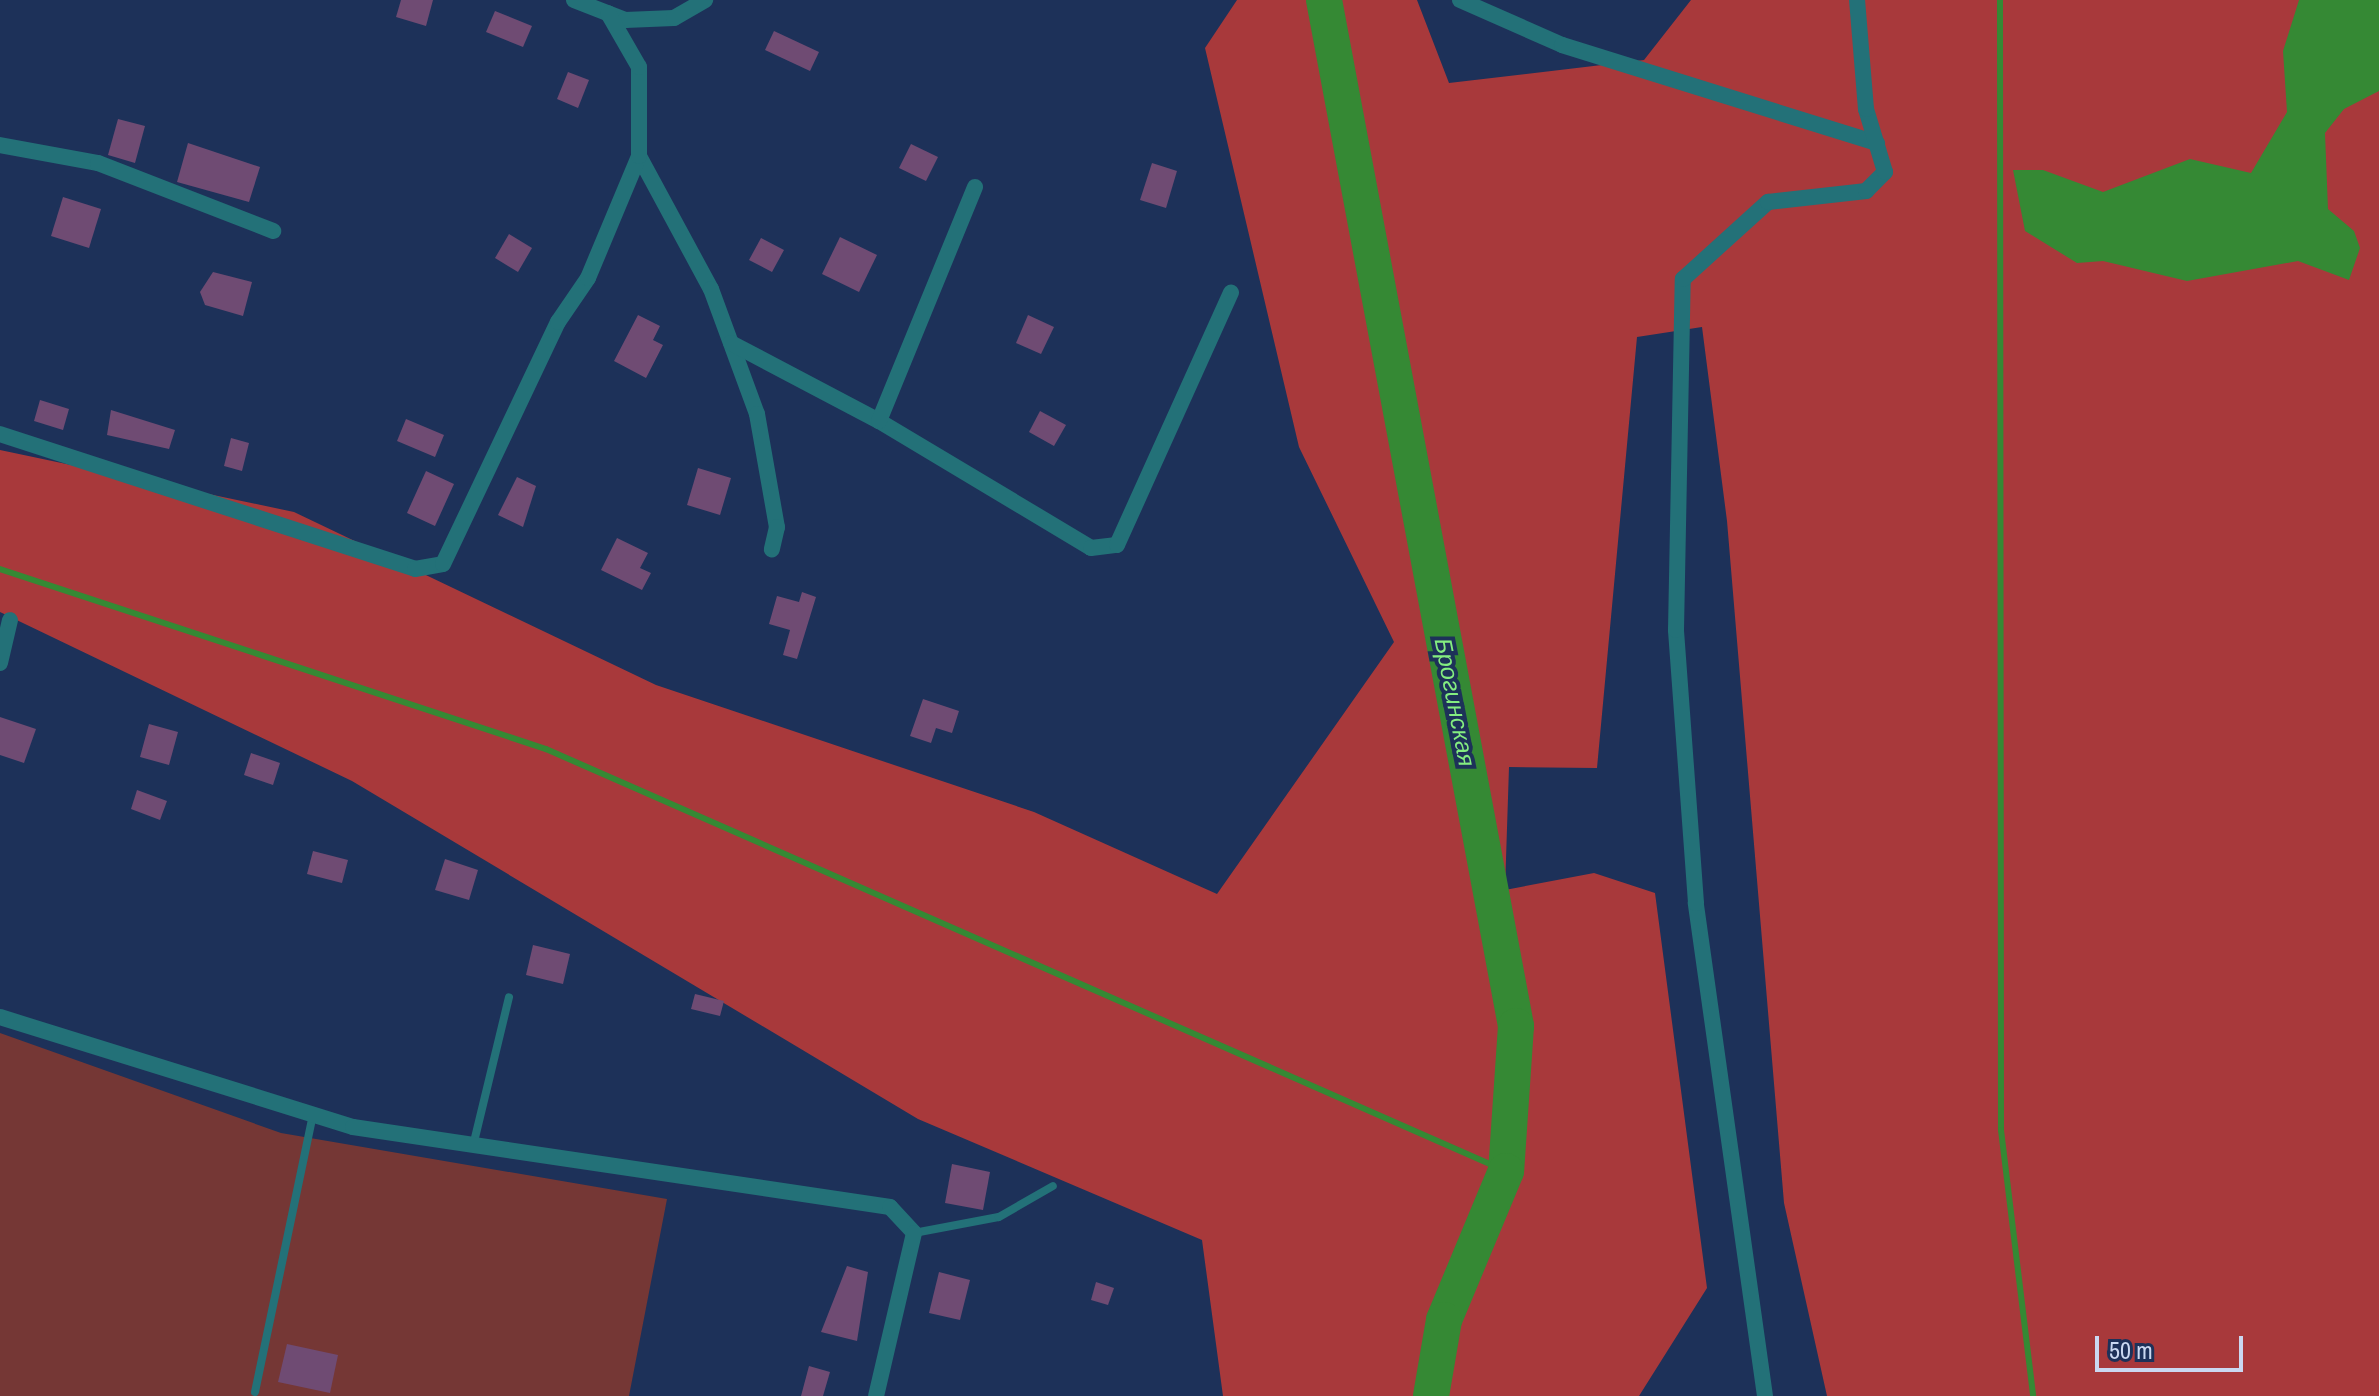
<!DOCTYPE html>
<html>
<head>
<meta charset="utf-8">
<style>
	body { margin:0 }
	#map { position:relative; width:2379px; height:1396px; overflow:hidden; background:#1d3159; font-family:"Archivo Narrow",sans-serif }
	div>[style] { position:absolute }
	.green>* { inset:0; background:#753735 }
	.forest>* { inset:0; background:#a8393b }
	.water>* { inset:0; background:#358934 }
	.stream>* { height:6px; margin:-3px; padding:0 3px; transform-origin:3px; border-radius:3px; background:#358934 }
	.river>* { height:36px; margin:-18px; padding:0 18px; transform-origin:18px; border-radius:18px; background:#358934 }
	.building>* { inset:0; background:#6f4b73 }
	.lane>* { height:8px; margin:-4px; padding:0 4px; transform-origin:4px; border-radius:4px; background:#237178 }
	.street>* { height:16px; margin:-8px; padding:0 8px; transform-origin:8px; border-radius:8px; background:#237178 }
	span { translate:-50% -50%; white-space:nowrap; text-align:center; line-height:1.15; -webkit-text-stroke:8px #1d3159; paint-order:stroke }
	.water-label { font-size:24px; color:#84ed80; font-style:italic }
	.scale { position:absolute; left:2095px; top:1336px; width:148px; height:36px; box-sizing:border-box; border:4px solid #cad8f1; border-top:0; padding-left:10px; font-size:24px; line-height:28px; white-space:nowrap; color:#cad8f1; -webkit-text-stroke:6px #1d3159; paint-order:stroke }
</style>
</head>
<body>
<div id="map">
	<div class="green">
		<div style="clip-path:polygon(0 1033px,281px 1133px,667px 1199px,629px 1396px,0 1396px)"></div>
	</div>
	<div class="forest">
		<div style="clip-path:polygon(1237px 0,1417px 0,1449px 83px,1644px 60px,1691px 0,2379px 0,2379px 1396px,1827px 1396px,1784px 1203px,1727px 521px,1702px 327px,1637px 337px,1597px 768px,1509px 767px,1505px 890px,1594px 873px,1655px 893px,1707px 1288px,1639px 1396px,1223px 1396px,1202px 1240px,918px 1119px,352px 781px,0 612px,0 450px,294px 512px,656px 685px,1034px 812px,1217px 894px,1394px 642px,1299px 447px,1205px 48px)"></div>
	</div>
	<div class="water">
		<div style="clip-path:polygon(2299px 0,2379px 0,2379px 91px,2344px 109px,2325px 133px,2328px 209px,2354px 231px,2360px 248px,2349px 280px,2298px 261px,2187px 281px,2103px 261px,2077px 263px,2025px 231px,2013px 170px,2043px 170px,2103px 192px,2190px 159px,2251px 173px,2287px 112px,2283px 51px)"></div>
	</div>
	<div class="stream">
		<div style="left:2000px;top:0;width:1130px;rotate:89.95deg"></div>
		<div style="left:2001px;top:1130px;width:268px;rotate:83.1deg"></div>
		<div style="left:0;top:569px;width:575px;rotate:18.25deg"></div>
		<div style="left:546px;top:749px;width:1049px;rotate:23.73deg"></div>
	</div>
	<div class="river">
		<div style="left:1324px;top:0;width:1044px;rotate:79.4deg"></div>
		<div style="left:1516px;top:1026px;width:145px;rotate:93.9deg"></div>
		<div style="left:1506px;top:1171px;width:161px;rotate:112.6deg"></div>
		<div style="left:1444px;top:1320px;width:77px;rotate:99.7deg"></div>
	</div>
	<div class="building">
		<div style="clip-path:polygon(401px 0,433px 0,426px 26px,396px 17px)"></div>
		<div style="clip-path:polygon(495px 11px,532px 26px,523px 47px,486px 32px)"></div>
		<div style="clip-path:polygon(774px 31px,819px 52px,810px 71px,765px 50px)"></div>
		<div style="clip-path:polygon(568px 72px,589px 80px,578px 108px,557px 99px)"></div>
		<div style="clip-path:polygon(118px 119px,145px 126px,135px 163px,108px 155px)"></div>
		<div style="clip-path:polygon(188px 143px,260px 167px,249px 202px,177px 182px)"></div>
		<div style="clip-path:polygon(911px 144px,938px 157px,926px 181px,899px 168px)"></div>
		<div style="clip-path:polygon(1152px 163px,1177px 171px,1166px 208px,1140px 200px)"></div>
		<div style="clip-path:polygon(63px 197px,101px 209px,89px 248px,51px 236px)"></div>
		<div style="clip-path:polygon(509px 234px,532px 248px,518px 272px,495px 258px)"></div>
		<div style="clip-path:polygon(840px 237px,877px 255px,859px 292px,822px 274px)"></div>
		<div style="clip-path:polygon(761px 238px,784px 250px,772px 272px,749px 260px)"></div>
		<div style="clip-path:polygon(213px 272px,252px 282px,243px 316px,205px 305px,200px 292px)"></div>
		<div style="clip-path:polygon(638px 315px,660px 326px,653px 340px,663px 345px,646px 378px,614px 361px)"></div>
		<div style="clip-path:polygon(1028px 315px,1054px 327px,1041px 354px,1016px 343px)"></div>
		<div style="clip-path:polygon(40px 400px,69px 409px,63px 430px,34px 421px)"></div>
		<div style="clip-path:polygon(111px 410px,175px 430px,169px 449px,107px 435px)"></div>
		<div style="clip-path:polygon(1040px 411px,1066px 425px,1054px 446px,1029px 432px)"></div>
		<div style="clip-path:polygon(406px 419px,444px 435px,435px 457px,397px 441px)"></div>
		<div style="clip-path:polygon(231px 438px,249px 443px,242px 471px,224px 466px)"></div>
		<div style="clip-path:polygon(698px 468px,731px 478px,720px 515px,687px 505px)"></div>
		<div style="clip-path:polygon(426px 471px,454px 484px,435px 526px,407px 513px)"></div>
		<div style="clip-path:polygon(517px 477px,536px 486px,523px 527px,498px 515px)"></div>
		<div style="clip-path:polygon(617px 538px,648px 553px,640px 568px,651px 573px,642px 590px,601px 570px)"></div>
		<div style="clip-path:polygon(802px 592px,816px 597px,797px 659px,783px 655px,790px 630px,769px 624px,777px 596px,799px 602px)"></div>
		<div style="clip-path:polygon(923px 699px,959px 711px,952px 733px,936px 728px,931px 743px,910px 736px)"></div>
		<div style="clip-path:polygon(0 717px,36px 729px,24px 763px,0 755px)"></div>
		<div style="clip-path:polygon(149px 724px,178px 732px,169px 765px,140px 757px)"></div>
		<div style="clip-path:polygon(251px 753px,280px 763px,273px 785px,244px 775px)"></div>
		<div style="clip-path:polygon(137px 790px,167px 801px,160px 820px,131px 809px)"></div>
		<div style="clip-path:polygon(313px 851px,348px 860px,342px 883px,307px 874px)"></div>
		<div style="clip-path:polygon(445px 859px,478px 870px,469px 900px,435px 890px)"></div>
		<div style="clip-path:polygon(533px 945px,570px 954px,563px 984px,526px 975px)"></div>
		<div style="clip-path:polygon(695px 994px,724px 1001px,720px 1016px,691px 1009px)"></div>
		<div style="clip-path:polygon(952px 1164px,990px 1172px,983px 1210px,945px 1203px)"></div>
		<div style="clip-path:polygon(847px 1266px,868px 1272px,857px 1341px,821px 1332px)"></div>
		<div style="clip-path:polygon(939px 1272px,970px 1280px,960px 1320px,929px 1313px)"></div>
		<div style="clip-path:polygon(1096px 1282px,1114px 1288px,1108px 1305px,1091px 1300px)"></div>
		<div style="clip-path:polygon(287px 1344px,338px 1355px,330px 1393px,278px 1382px)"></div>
		<div style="clip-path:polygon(809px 1366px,830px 1372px,823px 1396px,801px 1396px)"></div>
	</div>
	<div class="lane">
		<div style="left:473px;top:1146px;width:153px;rotate:-76.4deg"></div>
		<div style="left:914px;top:1233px;width:86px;rotate:-10.7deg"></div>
		<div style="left:999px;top:1217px;width:62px;rotate:-29.9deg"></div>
		<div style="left:255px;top:1392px;width:283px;rotate:-78.2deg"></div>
	</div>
	<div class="street">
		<div style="left:574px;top:0;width:55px;rotate:21.4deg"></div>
		<div style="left:625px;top:20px;width:49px;rotate:-2.3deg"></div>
		<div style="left:674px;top:18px;width:36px;rotate:-30deg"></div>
		<div style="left:1460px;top:0;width:111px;rotate:23.8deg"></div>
		<div style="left:1562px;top:45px;width:330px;rotate:17.3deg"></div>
		<div style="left:0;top:145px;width:100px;rotate:10.4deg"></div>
		<div style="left:98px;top:163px;width:188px;rotate:21.2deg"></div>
		<div style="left:639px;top:156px;width:151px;rotate:61.6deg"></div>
		<div style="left:711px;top:289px;width:133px;rotate:69.8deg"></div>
		<div style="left:757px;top:414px;width:115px;rotate:80deg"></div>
		<div style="left:777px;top:527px;width:23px;rotate:103deg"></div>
		<div style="left:731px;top:343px;width:167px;rotate:27.8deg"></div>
		<div style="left:879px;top:421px;width:247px;rotate:30.9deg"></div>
		<div style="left:1091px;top:548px;width:26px;rotate:-7deg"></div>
		<div style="left:1117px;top:545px;width:277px;rotate:-65.7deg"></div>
		<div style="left:879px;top:421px;width:253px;rotate:-67.7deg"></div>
		<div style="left:0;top:434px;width:436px;rotate:18deg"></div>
		<div style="left:415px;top:569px;width:28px;rotate:-10deg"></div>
		<div style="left:443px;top:564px;width:268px;rotate:-64.6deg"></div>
		<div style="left:558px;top:322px;width:53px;rotate:-55.7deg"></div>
		<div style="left:588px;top:278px;width:132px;rotate:-67.3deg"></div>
		<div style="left:639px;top:156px;width:89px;rotate:-90deg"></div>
		<div style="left:639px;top:67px;width:62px;rotate:-119.9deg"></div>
		<div style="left:0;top:663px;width:44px;rotate:-76.9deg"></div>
		<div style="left:0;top:1017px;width:370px;rotate:17.3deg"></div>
		<div style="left:353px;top:1127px;width:543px;rotate:8.47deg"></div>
		<div style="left:890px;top:1207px;width:35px;rotate:47deg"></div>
		<div style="left:914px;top:1233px;width:167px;rotate:103.1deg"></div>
		<div style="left:1765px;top:1396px;width:498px;rotate:-98deg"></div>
		<div style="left:1696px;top:903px;width:274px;rotate:-94.2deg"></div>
		<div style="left:1676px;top:630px;width:351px;rotate:-88.9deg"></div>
		<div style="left:1683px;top:279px;width:115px;rotate:-42.2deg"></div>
		<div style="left:1768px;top:202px;width:99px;rotate:-6.4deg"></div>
		<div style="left:1866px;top:191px;width:27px;rotate:-45deg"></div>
		<div style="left:1885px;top:172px;width:66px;rotate:-106.8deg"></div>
		<div style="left:1866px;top:109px;width:109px;rotate:-94.7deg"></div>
	</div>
	<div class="water-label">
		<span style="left:1455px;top:702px;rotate:79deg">Брогинская</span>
	</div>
	<div class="scale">50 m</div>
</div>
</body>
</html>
